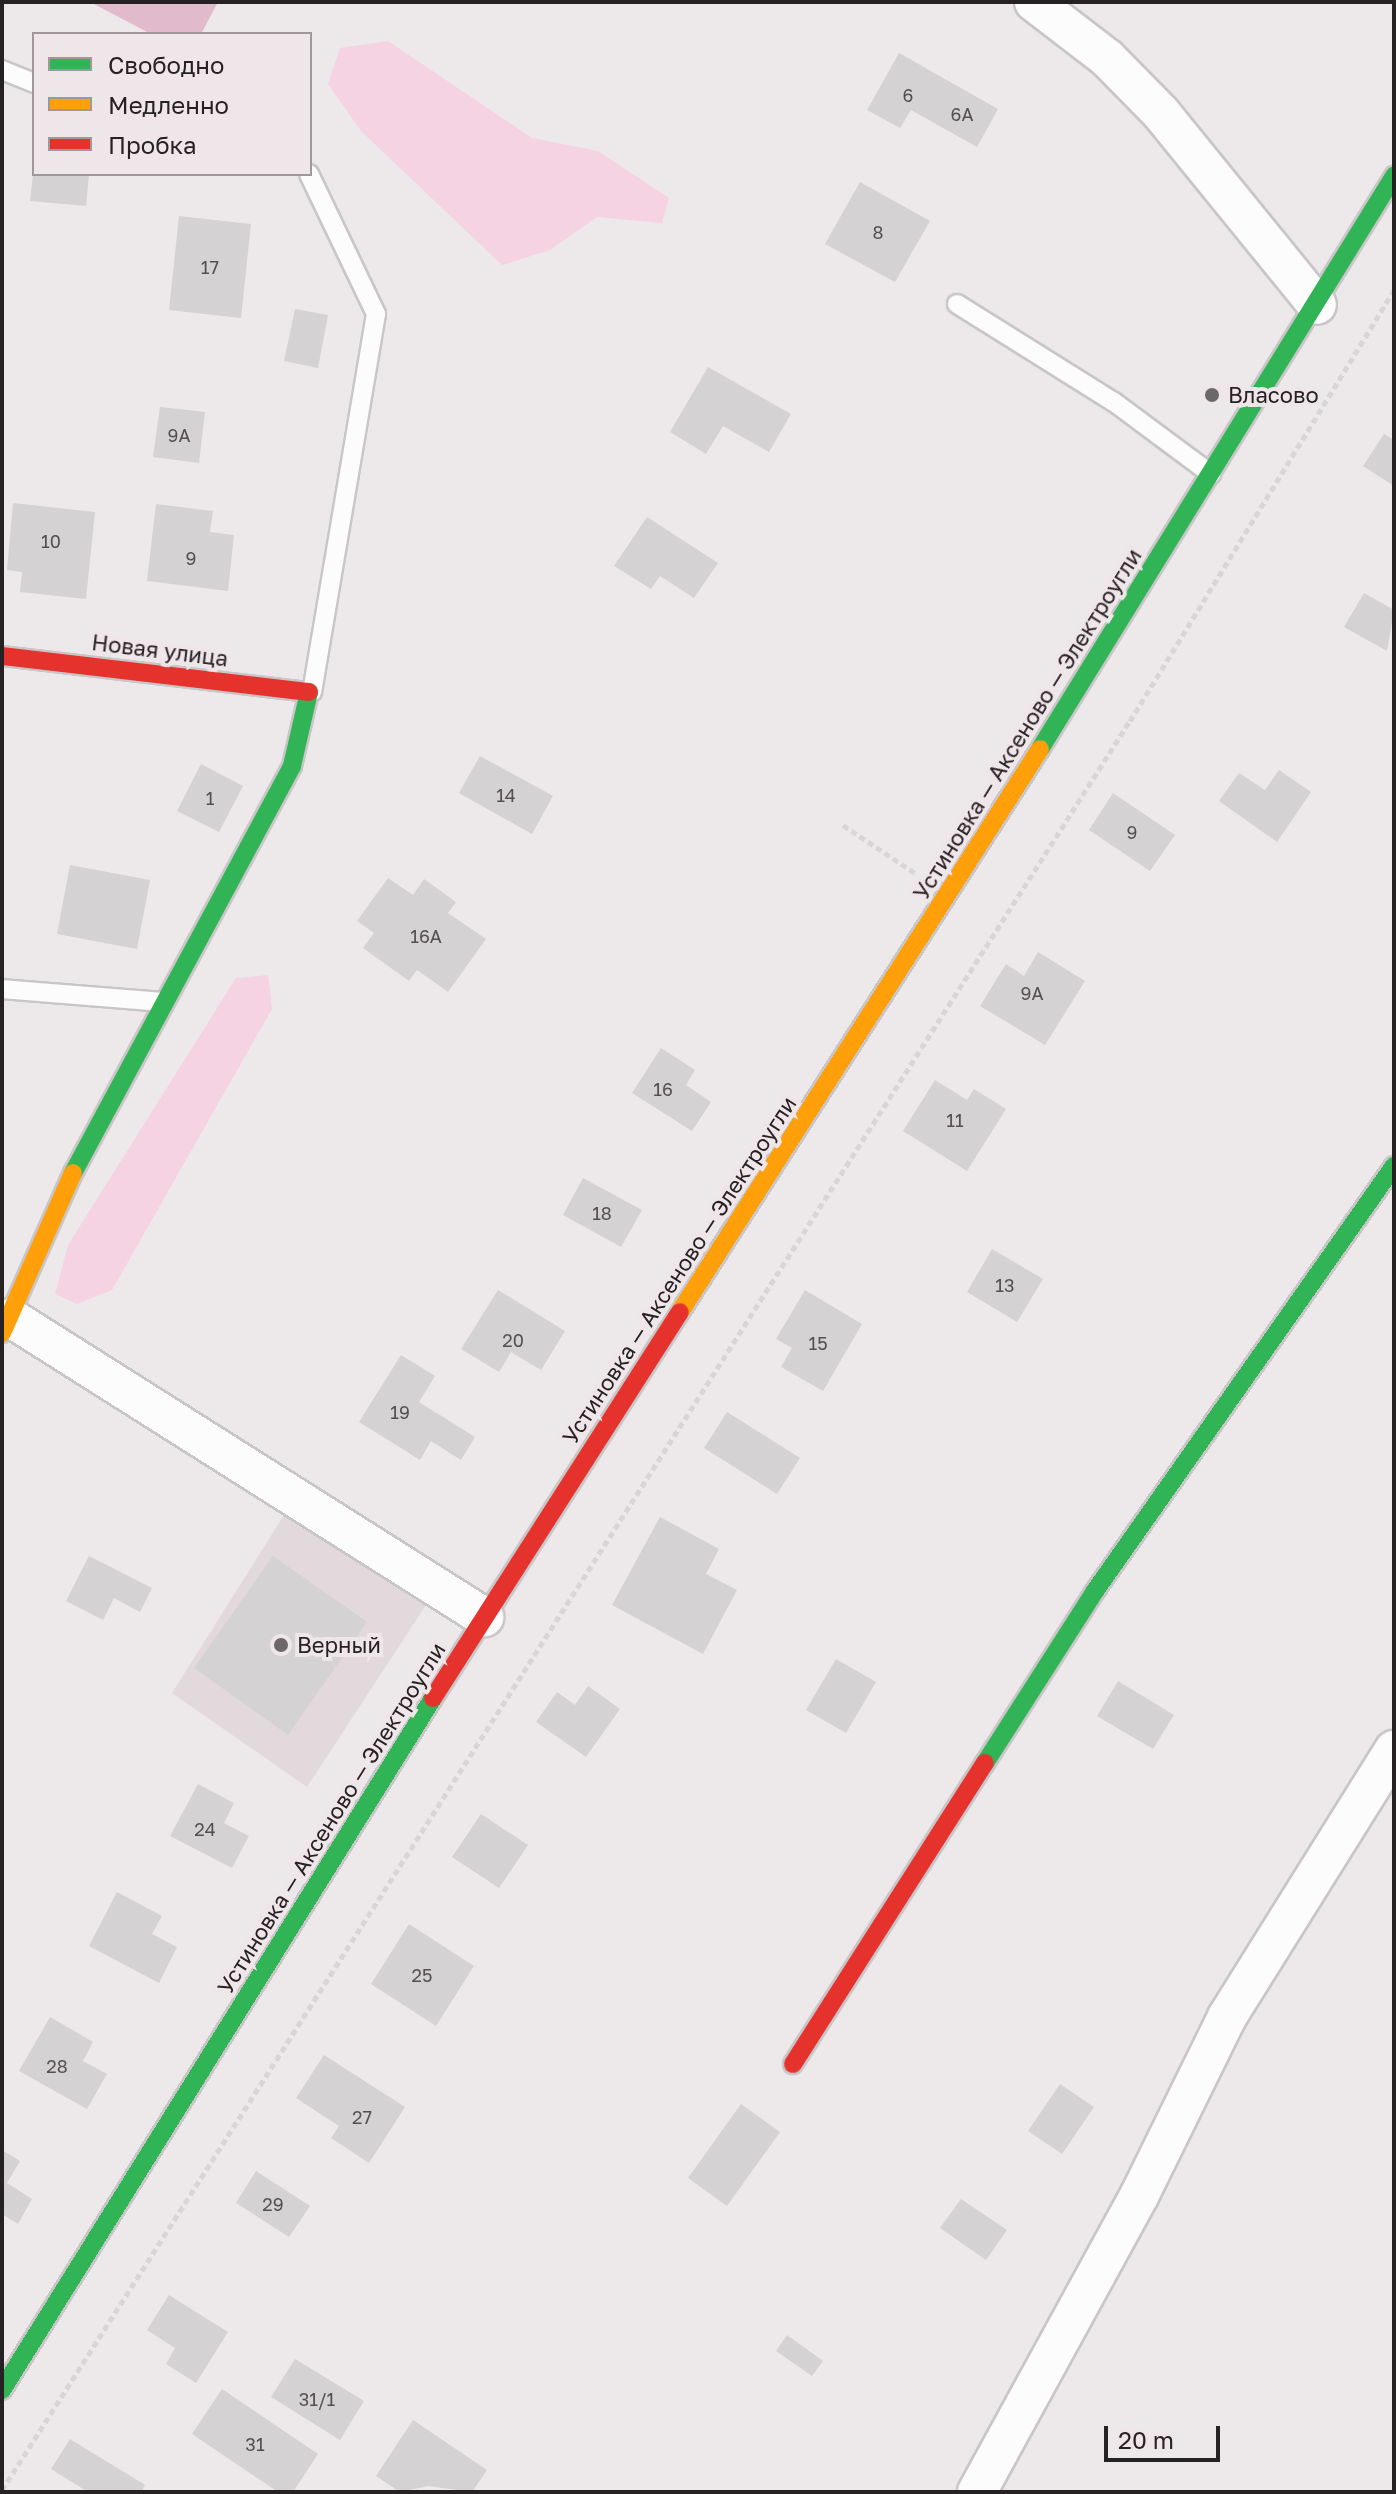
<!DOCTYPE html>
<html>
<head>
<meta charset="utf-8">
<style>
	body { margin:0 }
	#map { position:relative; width:1396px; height:2494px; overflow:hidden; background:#ede8ea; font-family:"Golos Text",sans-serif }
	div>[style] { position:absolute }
	.built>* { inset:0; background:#e3d8dc }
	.green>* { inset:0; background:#f5d3e2 }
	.forest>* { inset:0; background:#e1bacc }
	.building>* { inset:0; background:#d5d2d3 }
	.path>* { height:5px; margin-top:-2.5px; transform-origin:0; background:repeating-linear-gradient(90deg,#d7d5d6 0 6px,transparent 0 10px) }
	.roads { filter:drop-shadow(2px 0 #c9c6c7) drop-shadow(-2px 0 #c9c6c7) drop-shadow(0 2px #c9c6c7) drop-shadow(0 -2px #c9c6c7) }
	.lane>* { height:18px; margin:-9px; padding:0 9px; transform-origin:9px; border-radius:9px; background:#fcfcfc }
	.street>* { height:38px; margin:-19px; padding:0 19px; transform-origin:19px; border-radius:19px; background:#fcfcfc }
	.fast>* { height:18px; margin:-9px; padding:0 9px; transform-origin:9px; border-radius:9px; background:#30b455 }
	.slow>* { height:18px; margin:-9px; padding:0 9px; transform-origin:9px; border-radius:9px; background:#ff9f0a }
	.jam>* { height:18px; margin:-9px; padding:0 9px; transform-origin:9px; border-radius:9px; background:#e5322d }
	.dots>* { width:22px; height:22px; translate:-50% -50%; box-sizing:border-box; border:4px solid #efe6ea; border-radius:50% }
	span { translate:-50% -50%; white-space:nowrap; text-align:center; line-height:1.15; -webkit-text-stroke:8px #efe6ea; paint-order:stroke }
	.number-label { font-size:18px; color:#545052 }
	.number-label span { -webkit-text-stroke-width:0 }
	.poi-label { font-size:22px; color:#262224 }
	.left { translate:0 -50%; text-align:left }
	.street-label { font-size:22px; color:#262224 }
	.frame { position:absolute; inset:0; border:4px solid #262224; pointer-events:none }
	.legend { position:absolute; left:32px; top:32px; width:280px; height:144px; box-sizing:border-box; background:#efe6ea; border:2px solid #9f989b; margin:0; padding:10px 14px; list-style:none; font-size:24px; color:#262224 }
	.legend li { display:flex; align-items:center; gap:16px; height:40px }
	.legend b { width:40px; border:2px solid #9f989b }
	.scale { position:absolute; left:1104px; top:2426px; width:116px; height:36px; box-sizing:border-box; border:4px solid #262224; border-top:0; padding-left:10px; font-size:24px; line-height:28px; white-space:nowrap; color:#262224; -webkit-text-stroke:6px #efe6ea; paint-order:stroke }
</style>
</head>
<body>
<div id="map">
	<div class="built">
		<div style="clip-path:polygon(286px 1512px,426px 1605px,307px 1787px,172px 1693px)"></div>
	</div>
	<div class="green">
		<div style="clip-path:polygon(388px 41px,532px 138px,598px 151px,669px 198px,662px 223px,597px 217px,550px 250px,502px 265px,361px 131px,328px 84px,340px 48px)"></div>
		<div style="clip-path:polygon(268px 975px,272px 1009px,112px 1290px,77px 1304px,55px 1294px,68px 1245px,236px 978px)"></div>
	</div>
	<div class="forest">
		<div style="clip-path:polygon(90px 2px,218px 2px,201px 34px,151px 34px)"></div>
	</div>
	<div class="building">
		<div style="clip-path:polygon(899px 53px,998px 109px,977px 147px,911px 110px,900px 128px,867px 110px)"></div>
		<div style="clip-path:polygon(33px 174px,89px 174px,86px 206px,30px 201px)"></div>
		<div style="clip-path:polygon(860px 182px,930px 221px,895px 282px,825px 244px)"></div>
		<div style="clip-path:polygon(179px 216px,251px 224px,241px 318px,169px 310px)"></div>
		<div style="clip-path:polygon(295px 309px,328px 315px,318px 368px,284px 361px)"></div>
		<div style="clip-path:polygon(708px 367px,791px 414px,769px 452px,723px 426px,706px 454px,670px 432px)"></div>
		<div style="clip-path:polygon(160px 407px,205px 412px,199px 463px,153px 457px)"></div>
		<div style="clip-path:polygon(1384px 434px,1394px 440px,1394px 486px,1363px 466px)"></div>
		<div style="clip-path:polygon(13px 503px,95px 512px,86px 599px,20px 592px,22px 572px,7px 570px)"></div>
		<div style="clip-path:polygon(156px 504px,213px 511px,210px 532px,234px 535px,228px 591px,147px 581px)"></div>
		<div style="clip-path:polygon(647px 517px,718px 563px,694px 598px,660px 576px,651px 589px,614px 566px)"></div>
		<div style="clip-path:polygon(1364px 593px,1394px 610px,1387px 651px,1344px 627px)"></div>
		<div style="clip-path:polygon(480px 756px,553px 796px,532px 834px,459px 793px)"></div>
		<div style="clip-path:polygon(201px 764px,243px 786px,219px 832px,177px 811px)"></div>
		<div style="clip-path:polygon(1279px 770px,1311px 792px,1277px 842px,1219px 801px,1239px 773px,1265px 790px)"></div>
		<div style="clip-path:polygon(1113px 793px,1175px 835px,1150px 871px,1089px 830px)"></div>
		<div style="clip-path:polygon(70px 865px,150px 880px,137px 949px,57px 934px)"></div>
		<div style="clip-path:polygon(388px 878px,413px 895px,424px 879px,456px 902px,448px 913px,486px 939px,448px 992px,417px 970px,409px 981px,363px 948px,374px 933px,357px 921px)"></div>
		<div style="clip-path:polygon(1038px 952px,1085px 981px,1045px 1045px,980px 1006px,1006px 964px,1024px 976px)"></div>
		<div style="clip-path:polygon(661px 1048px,695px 1070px,686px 1085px,711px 1102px,692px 1131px,632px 1093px)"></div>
		<div style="clip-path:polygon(935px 1080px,967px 1100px,974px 1089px,1006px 1109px,967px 1171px,903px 1131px)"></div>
		<div style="clip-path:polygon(583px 1178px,642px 1210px,621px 1247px,563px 1215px)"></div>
		<div style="clip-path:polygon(992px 1249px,1043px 1279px,1017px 1322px,967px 1292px)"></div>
		<div style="clip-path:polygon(498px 1290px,565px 1331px,541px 1370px,511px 1352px,499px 1372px,461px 1349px)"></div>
		<div style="clip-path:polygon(805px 1290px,862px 1324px,823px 1391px,781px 1367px,792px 1348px,776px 1339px)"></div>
		<div style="clip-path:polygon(401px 1355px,435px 1376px,419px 1402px,475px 1437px,461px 1460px,431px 1441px,420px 1460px,359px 1422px)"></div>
		<div style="clip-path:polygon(727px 1412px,800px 1458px,777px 1494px,704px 1448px)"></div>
		<div style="clip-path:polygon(660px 1517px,719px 1549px,706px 1574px,737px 1590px,703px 1654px,612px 1605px)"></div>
		<div style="clip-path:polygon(89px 1556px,152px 1588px,140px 1612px,114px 1598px,103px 1620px,66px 1601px)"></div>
		<div style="clip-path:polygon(273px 1556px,367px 1622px,288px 1735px,194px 1668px)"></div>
		<div style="clip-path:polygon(836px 1659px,876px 1682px,846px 1733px,806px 1710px)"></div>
		<div style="clip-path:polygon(1118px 1681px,1174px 1715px,1153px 1749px,1097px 1716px)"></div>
		<div style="clip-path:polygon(588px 1686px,620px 1709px,586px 1757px,536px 1722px,557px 1692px,575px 1705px)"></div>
		<div style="clip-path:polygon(198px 1784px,234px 1803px,224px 1823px,249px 1836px,232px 1868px,170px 1836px)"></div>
		<div style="clip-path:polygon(481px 1814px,528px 1845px,499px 1888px,452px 1857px)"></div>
		<div style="clip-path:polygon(117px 1892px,162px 1916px,152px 1934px,177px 1947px,159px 1983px,89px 1946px)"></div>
		<div style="clip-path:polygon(409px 1924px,474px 1966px,436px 2026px,371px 1984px)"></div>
		<div style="clip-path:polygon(50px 2017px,93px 2042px,83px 2061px,107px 2074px,87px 2109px,19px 2071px)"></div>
		<div style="clip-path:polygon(324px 2055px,405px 2107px,369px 2163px,331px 2138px,339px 2126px,296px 2098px)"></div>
		<div style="clip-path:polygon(1060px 2084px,1094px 2107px,1062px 2154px,1028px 2131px)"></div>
		<div style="clip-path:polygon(741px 2104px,780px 2132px,727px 2206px,688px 2178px)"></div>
		<div style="clip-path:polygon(2px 2150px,20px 2161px,7px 2183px,32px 2199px,18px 2224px,2px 2214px)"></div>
		<div style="clip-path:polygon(256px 2171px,310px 2206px,289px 2237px,236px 2203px)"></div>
		<div style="clip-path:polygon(961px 2199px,1007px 2230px,986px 2260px,940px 2228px)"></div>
		<div style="clip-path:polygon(169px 2295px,228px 2332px,196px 2383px,166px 2364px,175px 2348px,147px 2330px)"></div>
		<div style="clip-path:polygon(787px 2335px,823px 2361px,812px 2376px,776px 2351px)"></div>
		<div style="clip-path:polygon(295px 2359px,364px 2401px,340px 2440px,271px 2397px)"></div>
		<div style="clip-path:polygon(222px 2389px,318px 2454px,293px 2492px,278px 2492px,192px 2434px)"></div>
		<div style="clip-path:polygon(413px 2420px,487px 2470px,472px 2492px,428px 2486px,400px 2492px,376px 2476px)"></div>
		<div style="clip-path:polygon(70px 2439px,145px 2485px,141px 2492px,88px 2492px,51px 2469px)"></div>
	</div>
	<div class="path">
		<div style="left:843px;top:825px;width:87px;rotate:33.7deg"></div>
		<div style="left:2px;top:2490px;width:2098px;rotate:-57.48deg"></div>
		<div style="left:1130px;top:721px;width:505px;rotate:-58.51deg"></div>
	</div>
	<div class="roads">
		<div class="lane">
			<div style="left:2px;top:70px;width:35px;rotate:22deg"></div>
			<div style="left:309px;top:174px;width:155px;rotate:64.4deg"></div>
			<div style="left:376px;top:314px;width:383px;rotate:99.6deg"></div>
			<div style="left:957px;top:304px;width:185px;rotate:32deg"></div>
			<div style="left:1114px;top:402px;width:121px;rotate:36.6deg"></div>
			<div style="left:2px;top:989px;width:162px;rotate:4.6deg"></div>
		</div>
		<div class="street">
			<div style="left:1034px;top:2px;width:92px;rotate:37.5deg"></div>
			<div style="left:1107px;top:58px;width:77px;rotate:45.5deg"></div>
			<div style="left:1161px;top:113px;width:247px;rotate:50.9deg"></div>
			<div style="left:11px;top:1318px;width:560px;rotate:32.3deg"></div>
			<div style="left:977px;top:2492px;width:337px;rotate:-61.3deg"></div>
			<div style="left:1139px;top:2196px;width:199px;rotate:-63.8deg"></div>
			<div style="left:1227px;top:2017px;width:315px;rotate:-58deg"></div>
		</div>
		<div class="fast">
			<div style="left:1040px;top:749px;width:674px;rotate:-58.29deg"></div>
			<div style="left:73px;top:1173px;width:462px;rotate:-61.7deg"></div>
			<div style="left:292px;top:766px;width:76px;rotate:-77.1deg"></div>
			<div style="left:985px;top:1763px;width:204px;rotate:-57.4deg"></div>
			<div style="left:1095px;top:1591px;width:520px;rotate:-54.87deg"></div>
			<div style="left:2px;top:2390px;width:815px;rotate:-58.08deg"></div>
		</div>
		<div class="slow">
			<div style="left:680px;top:1312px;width:668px;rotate:-57.4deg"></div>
			<div style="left:2px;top:1333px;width:175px;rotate:-66.1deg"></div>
		</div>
		<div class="jam">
			<div style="left:2px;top:656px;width:309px;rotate:6.7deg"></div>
			<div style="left:433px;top:1698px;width:458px;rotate:-57.4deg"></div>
			<div style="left:793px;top:2064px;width:357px;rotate:-57.5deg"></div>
		</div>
	</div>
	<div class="dots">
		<div style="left:1212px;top:395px;background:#6c6769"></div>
		<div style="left:281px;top:1645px;background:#6c6769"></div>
	</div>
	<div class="number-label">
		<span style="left:908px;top:95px">6</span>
		<span style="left:962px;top:114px">6А</span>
		<span style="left:878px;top:232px">8</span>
		<span style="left:210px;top:267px">17</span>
		<span style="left:179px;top:435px">9А</span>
		<span style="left:51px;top:541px">10</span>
		<span style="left:191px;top:558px">9</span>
		<span style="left:506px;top:795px">14</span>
		<span style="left:210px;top:798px">1</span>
		<span style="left:1132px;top:832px">9</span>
		<span style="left:426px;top:936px">16А</span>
		<span style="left:1032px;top:993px">9А</span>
		<span style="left:663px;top:1089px">16</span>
		<span style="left:955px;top:1120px">11</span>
		<span style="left:602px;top:1213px">18</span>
		<span style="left:1005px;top:1285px">13</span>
		<span style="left:513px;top:1340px">20</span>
		<span style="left:818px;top:1343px">15</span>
		<span style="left:400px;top:1412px">19</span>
		<span style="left:205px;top:1829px">24</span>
		<span style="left:422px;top:1975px">25</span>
		<span style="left:57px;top:2066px">28</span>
		<span style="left:362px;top:2117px">27</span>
		<span style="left:273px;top:2204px">29</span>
		<span style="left:317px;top:2399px">31/1</span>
		<span style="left:255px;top:2444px">31</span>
	</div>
	<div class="poi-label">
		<span class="left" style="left:1228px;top:395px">Власово</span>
		<span class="left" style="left:297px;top:1645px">Верный</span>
	</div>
	<div class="street-label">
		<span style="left:160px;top:650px;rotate:7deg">Новая улица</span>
		<span style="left:1027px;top:724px;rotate:-58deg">Устиновка — Аксеново — Электроугли</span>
		<span style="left:679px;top:1270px;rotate:-57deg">Устиновка — Аксеново — Электроугли</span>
		<span style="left:331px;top:1818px;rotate:-58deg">Устиновка — Аксеново — Электроугли</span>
	</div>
	<div class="frame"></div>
	<ul class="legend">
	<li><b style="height:10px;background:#30b455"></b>Свободно</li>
	<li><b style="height:10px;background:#ff9f0a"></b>Медленно</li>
	<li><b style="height:10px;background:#e5322d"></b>Пробка</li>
	</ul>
	<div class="scale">20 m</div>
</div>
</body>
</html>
